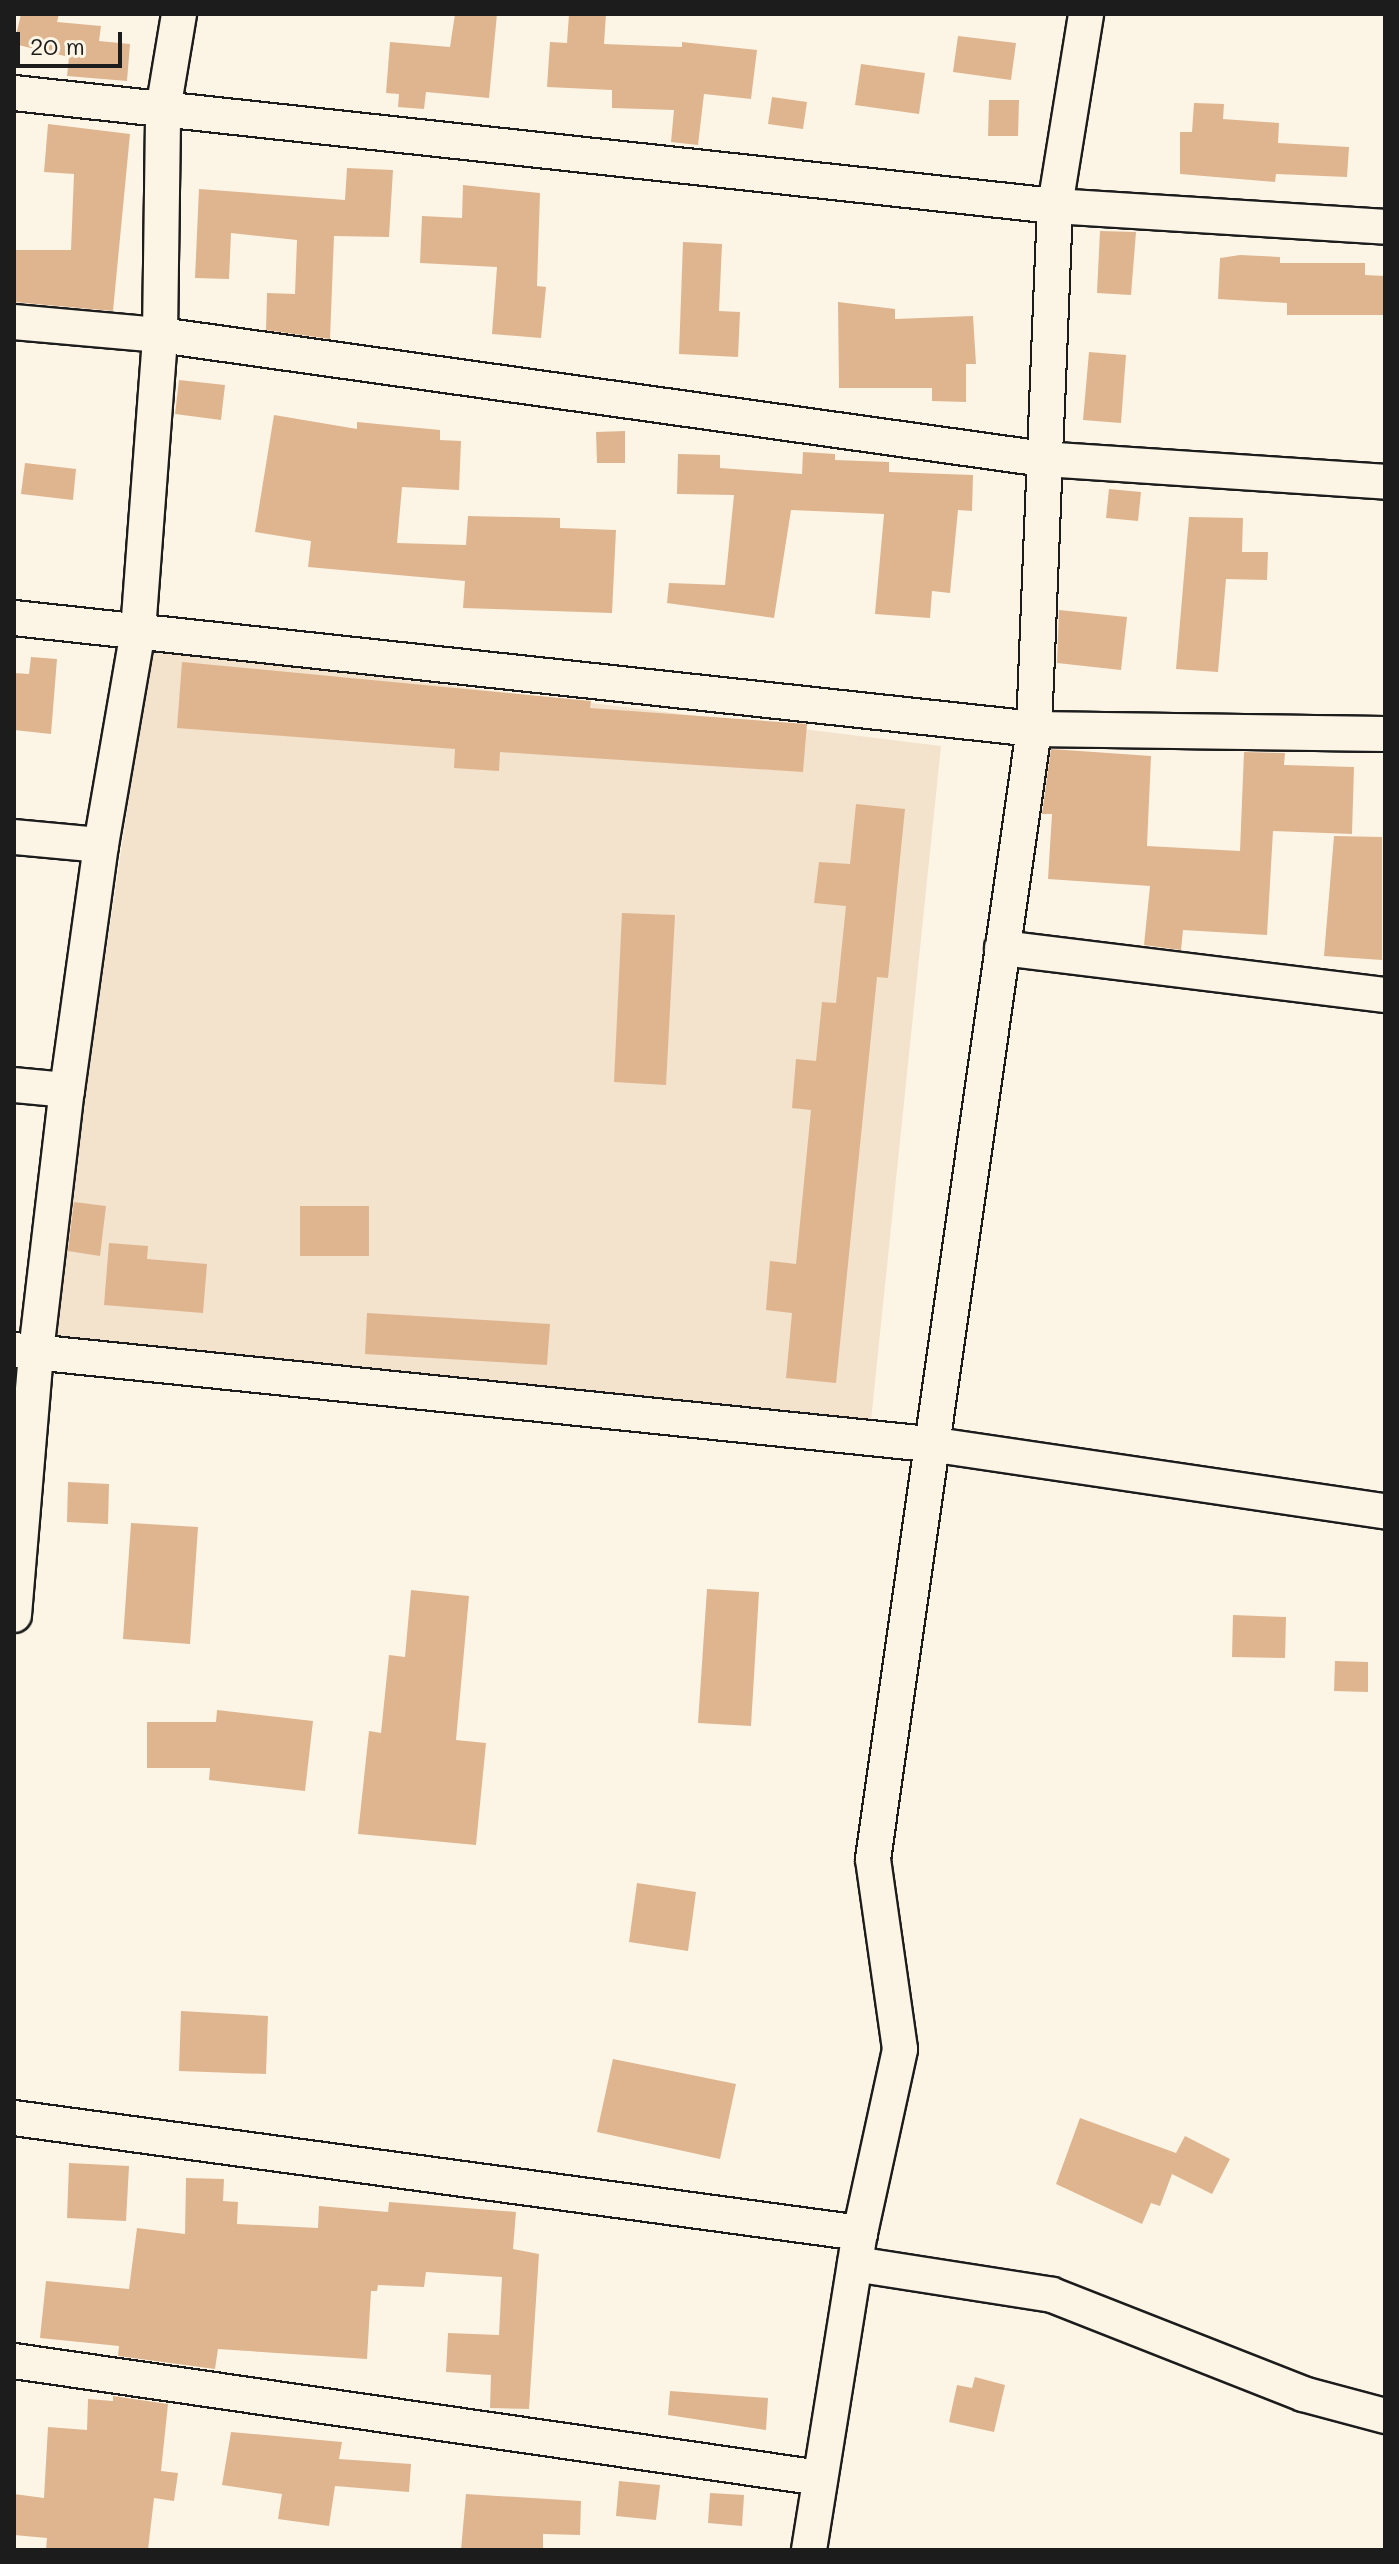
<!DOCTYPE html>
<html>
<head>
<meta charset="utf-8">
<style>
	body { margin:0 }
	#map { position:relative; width:1399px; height:2564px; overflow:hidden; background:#fcf5e5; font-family:Mali,sans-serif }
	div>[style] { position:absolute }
	.built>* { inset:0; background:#f3e2cc }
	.building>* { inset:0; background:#dfb590 }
	.roads { filter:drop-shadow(2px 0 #1c1c1c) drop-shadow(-2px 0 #1c1c1c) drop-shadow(0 2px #1c1c1c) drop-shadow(0 -2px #1c1c1c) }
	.street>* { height:34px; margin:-17px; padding:0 17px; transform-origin:17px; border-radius:17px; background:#fcf5e5 }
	span { translate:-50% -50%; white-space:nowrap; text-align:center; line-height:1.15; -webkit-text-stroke:7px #fcf5e5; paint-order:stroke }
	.frame { position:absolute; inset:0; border:16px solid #1c1c1c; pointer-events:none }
	.scale { position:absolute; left:16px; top:32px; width:106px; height:36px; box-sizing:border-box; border:4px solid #1c1c1c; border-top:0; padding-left:10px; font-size:24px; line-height:28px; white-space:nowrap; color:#1c1c1c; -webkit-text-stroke:6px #fcf5e5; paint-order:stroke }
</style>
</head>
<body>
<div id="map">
	<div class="built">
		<div style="clip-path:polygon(151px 649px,941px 746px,870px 1430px,49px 1338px)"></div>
	</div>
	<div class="building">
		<div style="clip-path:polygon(21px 14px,59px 14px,57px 22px,101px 26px,99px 41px,130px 44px,127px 81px,67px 76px,69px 57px,14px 44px)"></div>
		<div style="clip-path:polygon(455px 14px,497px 14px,489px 98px,426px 92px,424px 109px,398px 107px,399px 94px,386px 93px,390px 42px,450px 47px)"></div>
		<div style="clip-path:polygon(569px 14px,606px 14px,604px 44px,682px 47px,682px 42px,757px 50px,751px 99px,704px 94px,698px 145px,671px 142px,674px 110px,612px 108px,612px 90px,547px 87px,550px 42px,567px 43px)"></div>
		<div style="clip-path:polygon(958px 36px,1016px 43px,1011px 80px,953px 72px)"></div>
		<div style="clip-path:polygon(861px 64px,925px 73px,919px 114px,855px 105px)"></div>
		<div style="clip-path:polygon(772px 97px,807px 102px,803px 129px,768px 124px)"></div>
		<div style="clip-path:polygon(989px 100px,1019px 100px,1018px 136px,988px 136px)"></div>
		<div style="clip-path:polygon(1194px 103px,1224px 104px,1223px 119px,1279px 123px,1278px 143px,1349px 147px,1347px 177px,1276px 174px,1275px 182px,1180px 174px,1180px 132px,1192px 132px)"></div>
		<div style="clip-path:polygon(48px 124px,130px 134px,113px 311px,14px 302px,14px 250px,71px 250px,74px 174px,44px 172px)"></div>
		<div style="clip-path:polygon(347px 168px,393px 170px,389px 237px,334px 236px,330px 339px,266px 330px,267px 293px,295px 294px,297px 240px,231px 233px,229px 279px,195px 278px,199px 189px,345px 200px)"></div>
		<div style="clip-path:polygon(463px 185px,540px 193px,537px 286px,546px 287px,541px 338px,492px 334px,497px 267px,420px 263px,422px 216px,462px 218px)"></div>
		<div style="clip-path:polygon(1100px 231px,1136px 232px,1131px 295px,1097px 293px)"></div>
		<div style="clip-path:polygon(683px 242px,722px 244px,719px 311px,740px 312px,738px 357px,679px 354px)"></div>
		<div style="clip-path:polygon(1240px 255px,1280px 257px,1280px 263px,1365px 263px,1365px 275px,1385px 276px,1385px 315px,1287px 315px,1287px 303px,1218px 299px,1220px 258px)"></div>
		<div style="clip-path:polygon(838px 302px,895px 309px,895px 319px,973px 316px,976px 364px,966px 364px,966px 402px,932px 401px,932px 388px,839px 388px)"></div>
		<div style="clip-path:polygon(1089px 352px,1126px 355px,1121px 423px,1083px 420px)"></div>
		<div style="clip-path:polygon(179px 380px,225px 385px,221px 420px,175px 414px)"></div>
		<div style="clip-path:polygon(274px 415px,357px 429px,357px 422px,440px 430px,440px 440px,461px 441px,459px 490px,402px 487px,397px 543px,466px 545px,468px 516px,560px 518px,560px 528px,616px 530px,612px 613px,463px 608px,465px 581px,308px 567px,311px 541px,255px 532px)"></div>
		<div style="clip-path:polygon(625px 431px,625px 463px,597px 463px,596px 432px)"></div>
		<div style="clip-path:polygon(803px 452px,835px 454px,835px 460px,889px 462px,889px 472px,973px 475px,972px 511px,958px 510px,950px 593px,932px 591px,930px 618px,875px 614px,884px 514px,791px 510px,774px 618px,667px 603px,669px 583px,725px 585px,734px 495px,677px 494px,678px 454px,720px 455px,720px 468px,802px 474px)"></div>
		<div style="clip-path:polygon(25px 463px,76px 469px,73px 500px,21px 494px)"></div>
		<div style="clip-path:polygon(1109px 489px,1141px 492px,1138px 521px,1106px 518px)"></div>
		<div style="clip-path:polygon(1189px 517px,1243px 518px,1242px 552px,1268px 552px,1267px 580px,1226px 579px,1218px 672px,1176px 669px)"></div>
		<div style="clip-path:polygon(1059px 610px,1127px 617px,1121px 670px,1057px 663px)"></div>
		<div style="clip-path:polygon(31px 657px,57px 659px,51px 734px,14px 730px,14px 673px,29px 674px)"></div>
		<div style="clip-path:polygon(182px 662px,591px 701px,590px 708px,807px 724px,803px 772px,500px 752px,499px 771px,454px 768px,455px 749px,177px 728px)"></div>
		<div style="clip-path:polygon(1051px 749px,1151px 756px,1147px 846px,1240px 851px,1244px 752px,1285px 753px,1284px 765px,1354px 767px,1352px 834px,1273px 831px,1267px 935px,1183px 930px,1181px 950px,1144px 945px,1150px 886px,1048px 879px,1052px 814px,1042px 814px)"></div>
		<div style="clip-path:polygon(856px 804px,905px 809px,888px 978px,877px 977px,836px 1383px,786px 1378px,792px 1313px,766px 1310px,770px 1261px,796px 1264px,811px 1110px,792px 1108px,796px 1059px,816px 1061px,822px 1002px,836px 1003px,846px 906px,814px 903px,819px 862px,850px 864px)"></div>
		<div style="clip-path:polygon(1334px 836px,1382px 837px,1382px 960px,1324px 956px)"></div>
		<div style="clip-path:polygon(622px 913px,675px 915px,666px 1085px,614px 1082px)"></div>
		<div style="clip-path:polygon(74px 1202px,106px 1206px,100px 1256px,68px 1251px)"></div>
		<div style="clip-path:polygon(300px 1206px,369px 1206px,369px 1256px,300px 1256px)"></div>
		<div style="clip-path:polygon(109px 1243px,148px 1246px,147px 1259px,207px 1264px,203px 1313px,104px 1305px)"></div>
		<div style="clip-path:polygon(367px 1313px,550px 1324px,547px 1365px,365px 1354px)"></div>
		<div style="clip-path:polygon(68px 1482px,109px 1484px,108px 1524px,67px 1522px)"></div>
		<div style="clip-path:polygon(131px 1523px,198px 1527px,190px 1644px,123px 1639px)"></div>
		<div style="clip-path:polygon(707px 1589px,759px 1592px,751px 1726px,698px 1723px)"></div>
		<div style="clip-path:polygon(411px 1590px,469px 1596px,456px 1740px,486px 1743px,476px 1845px,358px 1834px,369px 1731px,381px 1733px,389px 1655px,405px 1657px)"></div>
		<div style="clip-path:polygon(1233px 1615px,1286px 1617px,1285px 1658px,1232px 1657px)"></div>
		<div style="clip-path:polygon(1335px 1661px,1368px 1662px,1368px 1692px,1334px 1691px)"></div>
		<div style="clip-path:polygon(217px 1710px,313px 1721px,305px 1791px,209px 1780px,210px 1768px,147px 1768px,147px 1722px,216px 1722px)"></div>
		<div style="clip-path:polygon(637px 1883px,696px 1892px,688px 1951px,629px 1942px)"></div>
		<div style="clip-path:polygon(181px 2011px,268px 2016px,266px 2074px,179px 2071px)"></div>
		<div style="clip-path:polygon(613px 2059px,736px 2084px,720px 2159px,597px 2132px)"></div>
		<div style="clip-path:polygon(1080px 2118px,1176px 2153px,1185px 2136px,1230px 2159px,1212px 2194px,1172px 2174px,1160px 2206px,1151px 2203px,1142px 2224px,1056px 2184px)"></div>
		<div style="clip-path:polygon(69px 2163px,129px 2166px,126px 2221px,67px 2218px)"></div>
		<div style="clip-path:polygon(186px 2178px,224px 2179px,223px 2201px,238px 2202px,237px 2224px,318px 2228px,319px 2206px,388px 2212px,389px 2202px,516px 2212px,513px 2249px,539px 2254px,529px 2409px,490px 2408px,491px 2375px,446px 2372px,448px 2333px,499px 2335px,502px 2277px,426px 2272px,424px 2287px,378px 2285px,377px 2291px,371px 2291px,367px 2359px,218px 2349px,215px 2369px,118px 2356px,119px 2346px,40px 2338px,46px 2281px,129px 2289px,137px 2228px,185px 2234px)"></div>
		<div style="clip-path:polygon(975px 2377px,1005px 2385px,994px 2432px,949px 2422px,957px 2385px,972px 2388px)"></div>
		<div style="clip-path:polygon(670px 2391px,768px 2398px,766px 2430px,668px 2415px)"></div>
		<div style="clip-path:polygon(113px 2396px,168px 2404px,161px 2471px,178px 2473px,174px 2501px,154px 2498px,148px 2550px,46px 2550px,47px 2538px,14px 2535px,14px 2494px,44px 2498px,48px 2427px,87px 2430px,88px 2399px,113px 2401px)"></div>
		<div style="clip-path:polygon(231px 2432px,342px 2442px,339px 2459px,411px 2464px,409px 2492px,335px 2486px,329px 2526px,278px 2519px,282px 2494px,222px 2485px)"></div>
		<div style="clip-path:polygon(619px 2481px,660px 2485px,656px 2520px,616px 2516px)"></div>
		<div style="clip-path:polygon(710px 2493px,744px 2495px,742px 2526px,708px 2523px)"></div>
		<div style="clip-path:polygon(466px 2494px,581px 2501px,580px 2535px,543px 2534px,543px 2550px,461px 2550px)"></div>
	</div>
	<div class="roads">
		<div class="street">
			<div style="left:14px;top:93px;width:1047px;rotate:6.2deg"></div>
			<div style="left:1055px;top:206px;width:331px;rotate:3.6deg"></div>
			<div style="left:14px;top:322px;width:147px;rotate:5.1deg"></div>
			<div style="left:160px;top:335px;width:892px;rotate:7.99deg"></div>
			<div style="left:1043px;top:459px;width:343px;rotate:3.8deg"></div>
			<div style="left:14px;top:618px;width:1026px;rotate:6.21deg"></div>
			<div style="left:1034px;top:729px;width:351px;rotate:0.8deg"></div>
			<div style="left:14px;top:837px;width:87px;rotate:5.3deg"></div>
			<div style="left:1002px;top:948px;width:386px;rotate:7deg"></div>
			<div style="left:14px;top:1085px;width:53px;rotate:5.4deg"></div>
			<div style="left:14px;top:1350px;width:920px;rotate:5.87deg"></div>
			<div style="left:929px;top:1444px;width:461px;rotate:8.4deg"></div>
			<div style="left:14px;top:1615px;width:264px;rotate:-85.2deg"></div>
			<div style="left:36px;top:1352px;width:264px;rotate:-83.3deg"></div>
			<div style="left:67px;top:1090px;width:247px;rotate:-82.1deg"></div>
			<div style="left:101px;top:845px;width:217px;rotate:-80.2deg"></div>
			<div style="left:138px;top:631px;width:297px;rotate:-85.7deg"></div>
			<div style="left:160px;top:335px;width:225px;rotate:-89.2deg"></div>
			<div style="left:163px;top:110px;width:97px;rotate:-80.5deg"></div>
			<div style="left:14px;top:2118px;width:854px;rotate:7.74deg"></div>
			<div style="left:855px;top:2264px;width:199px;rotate:8.9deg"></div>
			<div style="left:1052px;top:2295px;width:270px;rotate:21.5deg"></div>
			<div style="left:1303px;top:2394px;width:85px;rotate:15deg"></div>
			<div style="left:14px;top:2361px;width:814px;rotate:8.26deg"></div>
			<div style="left:809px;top:2550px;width:321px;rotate:-80.9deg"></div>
			<div style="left:860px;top:2233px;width:188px;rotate:-77.7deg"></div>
			<div style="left:900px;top:2049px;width:192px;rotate:-98.1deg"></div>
			<div style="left:873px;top:1859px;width:1141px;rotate:-81.89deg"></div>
			<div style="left:1034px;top:729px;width:523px;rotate:-87.7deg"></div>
			<div style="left:1055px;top:206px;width:194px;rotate:-80.8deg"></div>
		</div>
	</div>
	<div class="frame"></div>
	<div class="scale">20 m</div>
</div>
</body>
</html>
